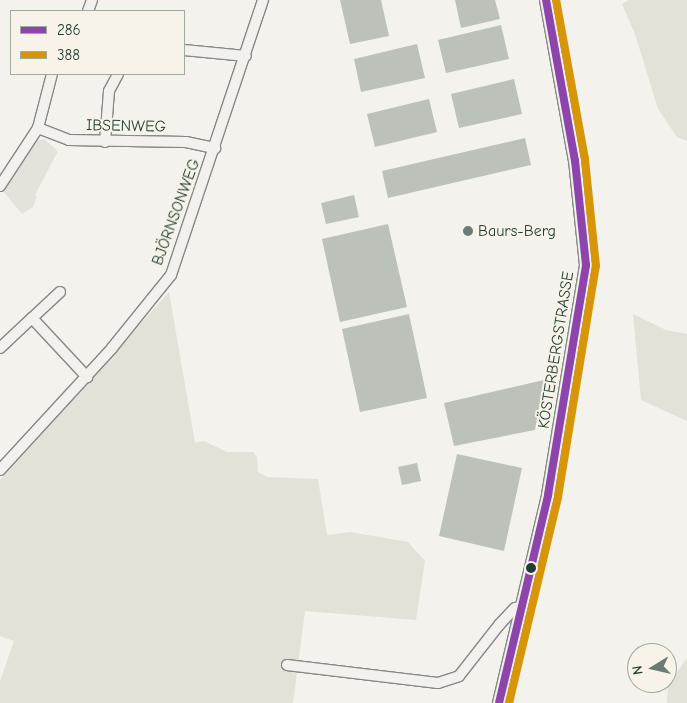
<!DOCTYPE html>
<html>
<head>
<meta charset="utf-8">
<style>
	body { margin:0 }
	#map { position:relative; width:687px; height:703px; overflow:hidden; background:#f4f2ec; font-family:"Comic Neue",sans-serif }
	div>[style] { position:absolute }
	.built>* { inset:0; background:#e4e3db }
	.green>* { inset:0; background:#e2e2d9 }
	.water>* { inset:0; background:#bcc2b9 }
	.roads { filter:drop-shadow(1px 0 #848985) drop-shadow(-1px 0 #848985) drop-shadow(0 1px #848985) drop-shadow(0 -1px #848985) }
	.minor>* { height:10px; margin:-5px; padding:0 5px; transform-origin:5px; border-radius:5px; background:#f2f1ed }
	.tertiary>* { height:12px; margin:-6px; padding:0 6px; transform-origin:6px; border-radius:6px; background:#f2f1ed }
	.bus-1>* { height:8px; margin:-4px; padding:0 4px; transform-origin:4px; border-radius:4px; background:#8e44ad }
	.bus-2>* { height:8px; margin:-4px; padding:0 4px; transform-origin:4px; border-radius:4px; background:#d79608 }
	.dots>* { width:14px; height:14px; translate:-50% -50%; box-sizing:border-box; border:2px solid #f7f3e8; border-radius:50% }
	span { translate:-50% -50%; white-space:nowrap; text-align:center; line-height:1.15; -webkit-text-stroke:4px #f7f3e8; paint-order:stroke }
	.street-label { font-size:16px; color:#1f3d34 }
	.poi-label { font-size:16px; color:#1f3d34 }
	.left { translate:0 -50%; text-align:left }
	.legend { position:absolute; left:10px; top:10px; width:175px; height:65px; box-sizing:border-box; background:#f7f3e8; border:1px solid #a1aaa0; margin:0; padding:6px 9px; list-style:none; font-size:15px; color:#1f3d34 }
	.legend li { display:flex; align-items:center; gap:10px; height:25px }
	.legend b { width:25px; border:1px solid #a1aaa0 }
	.north { position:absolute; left:627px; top:643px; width:50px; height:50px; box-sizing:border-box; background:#f7f3e8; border:1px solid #a1aaa0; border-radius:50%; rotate:261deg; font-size:14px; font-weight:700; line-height:20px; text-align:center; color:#1f3d34 }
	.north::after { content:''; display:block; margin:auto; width:18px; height:22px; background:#6a7c74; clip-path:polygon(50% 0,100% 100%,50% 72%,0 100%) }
</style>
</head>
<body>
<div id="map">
	<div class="built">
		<div style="clip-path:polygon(44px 139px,58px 151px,35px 195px,37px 196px,33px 207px,22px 214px,3px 191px,36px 141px)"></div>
	</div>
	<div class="green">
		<div style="clip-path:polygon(629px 0,687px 0,687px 141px,677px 137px,658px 109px,635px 34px,622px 4px)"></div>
		<div style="clip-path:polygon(169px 292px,195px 443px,204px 441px,227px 452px,253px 452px,257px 457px,258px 472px,267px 477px,318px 479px,327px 535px,350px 532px,408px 542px,425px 561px,416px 620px,305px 611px,293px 703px,0 703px,0 681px,14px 641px,0 636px,0 480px)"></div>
		<div style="clip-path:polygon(633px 314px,666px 330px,687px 334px,687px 421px,641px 400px)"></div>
		<div style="clip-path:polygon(687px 658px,687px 703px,667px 703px,668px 685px)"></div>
	</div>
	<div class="water">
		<div style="clip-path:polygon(340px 0,381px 0,389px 36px,350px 44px)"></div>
		<div style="clip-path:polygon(455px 0,495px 0,500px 19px,461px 28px)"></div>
		<div style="clip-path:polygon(501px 25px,509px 59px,446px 73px,438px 40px)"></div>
		<div style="clip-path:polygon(417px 44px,425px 78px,361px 92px,354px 59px)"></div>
		<div style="clip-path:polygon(514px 79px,522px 114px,459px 128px,451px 94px)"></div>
		<div style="clip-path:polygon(429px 99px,437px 132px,375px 147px,367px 114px)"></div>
		<div style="clip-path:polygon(525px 138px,531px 165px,388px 198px,382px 171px)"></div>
		<div style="clip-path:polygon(354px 195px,359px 217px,326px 224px,321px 203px)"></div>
		<div style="clip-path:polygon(388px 224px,407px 307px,340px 322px,322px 239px)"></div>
		<div style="clip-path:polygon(409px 314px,427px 398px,360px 412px,342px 329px)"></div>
		<div style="clip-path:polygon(544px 380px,535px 430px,454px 446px,444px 403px)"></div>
		<div style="clip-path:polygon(457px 454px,522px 468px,504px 551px,439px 536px)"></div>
		<div style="clip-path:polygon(417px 463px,421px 481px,402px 485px,398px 467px)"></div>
	</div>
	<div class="roads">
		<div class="minor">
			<div style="left:88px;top:11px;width:12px;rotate:-70deg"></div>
			<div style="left:184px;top:50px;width:62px;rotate:5.5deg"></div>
			<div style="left:38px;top:128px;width:33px;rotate:21deg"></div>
			<div style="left:69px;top:140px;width:117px;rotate:1deg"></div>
			<div style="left:186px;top:142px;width:30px;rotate:12deg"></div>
			<div style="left:105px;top:142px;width:51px;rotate:-85.5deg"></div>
			<div style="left:109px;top:91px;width:19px;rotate:-62deg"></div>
			<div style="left:0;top:186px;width:69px;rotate:-56.8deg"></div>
			<div style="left:38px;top:128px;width:56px;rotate:-75.5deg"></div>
			<div style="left:60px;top:292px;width:38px;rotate:137deg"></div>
			<div style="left:32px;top:318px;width:81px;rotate:47deg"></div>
			<div style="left:0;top:348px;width:44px;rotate:-43.2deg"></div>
			<div style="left:0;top:470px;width:166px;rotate:-47.4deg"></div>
			<div style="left:112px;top:348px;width:94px;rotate:-51.1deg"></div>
			<div style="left:171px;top:275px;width:290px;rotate:-71.5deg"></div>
			<div style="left:287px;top:665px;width:152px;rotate:6.8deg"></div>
			<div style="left:438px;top:683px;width:22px;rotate:-18deg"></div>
			<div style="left:459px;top:676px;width:65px;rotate:-51.9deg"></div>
			<div style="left:499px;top:625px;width:23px;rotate:-47deg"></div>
			<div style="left:515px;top:608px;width:8px;rotate:-14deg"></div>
		</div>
		<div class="tertiary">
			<div style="left:499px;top:703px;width:214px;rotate:-76.7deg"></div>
			<div style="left:548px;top:495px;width:233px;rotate:-80.6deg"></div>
			<div style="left:586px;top:265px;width:105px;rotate:-96deg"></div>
			<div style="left:575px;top:161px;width:164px;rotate:-100.2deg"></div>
		</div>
	</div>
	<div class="bus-1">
		<div style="left:499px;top:703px;width:214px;rotate:-76.7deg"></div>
		<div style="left:548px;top:495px;width:233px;rotate:-80.6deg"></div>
		<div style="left:586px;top:265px;width:105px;rotate:-96deg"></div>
		<div style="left:575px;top:161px;width:164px;rotate:-100.2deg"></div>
	</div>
	<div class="bus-2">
		<div style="left:509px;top:703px;width:212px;rotate:-76.6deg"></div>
		<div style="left:558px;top:497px;width:234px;rotate:-80.7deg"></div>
		<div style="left:596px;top:266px;width:108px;rotate:-95.9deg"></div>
		<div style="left:585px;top:159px;width:162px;rotate:-100.3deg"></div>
	</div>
	<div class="dots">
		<div style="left:468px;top:231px;background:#6a7c74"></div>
		<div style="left:531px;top:568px;background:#1f3d34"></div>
	</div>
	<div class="street-label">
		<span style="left:126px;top:126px;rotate:1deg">IBSENWEG</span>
		<span style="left:176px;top:212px;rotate:-70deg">BJÖRNSONWEG</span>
		<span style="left:556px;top:350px;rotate:-81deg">KÖSTERBERGSTRASSE</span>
	</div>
	<div class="poi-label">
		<span class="left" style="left:478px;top:231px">Baurs-Berg</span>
	</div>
	<ul class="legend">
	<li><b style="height:6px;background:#8e44ad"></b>286</li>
	<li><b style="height:6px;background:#d79608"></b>388</li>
	</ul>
	<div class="north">N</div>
</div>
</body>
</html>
